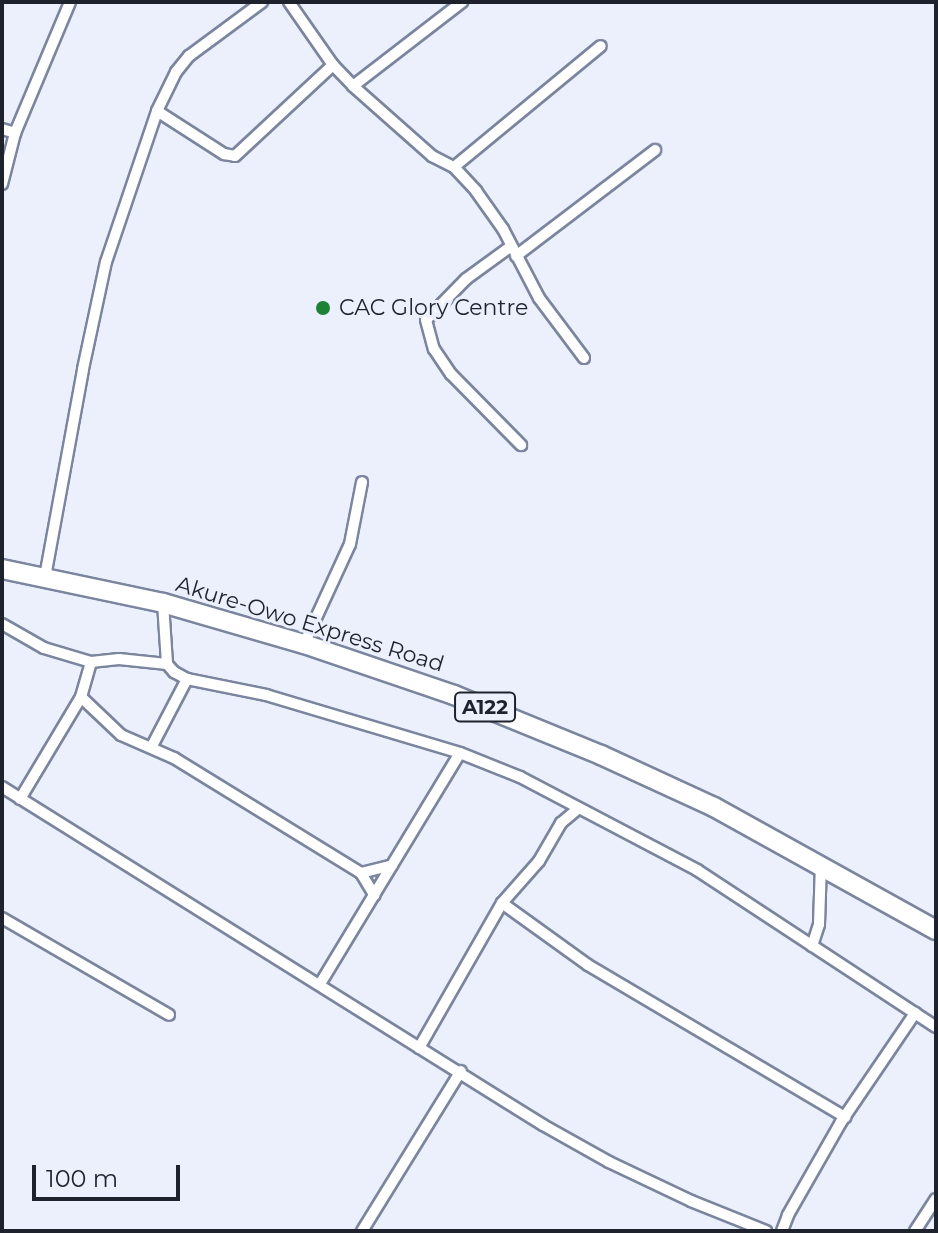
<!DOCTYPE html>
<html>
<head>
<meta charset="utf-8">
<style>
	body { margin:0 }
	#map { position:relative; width:938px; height:1233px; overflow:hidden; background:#ebf0fc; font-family:Montserrat,sans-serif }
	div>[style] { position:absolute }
	.roads { filter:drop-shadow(2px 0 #7b859e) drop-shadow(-2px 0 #7b859e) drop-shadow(0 2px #7b859e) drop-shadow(0 -2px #7b859e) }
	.street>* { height:10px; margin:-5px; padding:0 5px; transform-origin:5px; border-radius:5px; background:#fff }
	.highway>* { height:18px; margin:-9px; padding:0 9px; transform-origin:9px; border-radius:9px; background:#fff }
	.dots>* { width:22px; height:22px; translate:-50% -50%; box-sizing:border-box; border:4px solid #ebf0fc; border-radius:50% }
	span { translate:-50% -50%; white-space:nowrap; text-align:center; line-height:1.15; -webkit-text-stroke:6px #ebf0fc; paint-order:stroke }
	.shield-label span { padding:2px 6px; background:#ebf0fc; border:2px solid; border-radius:6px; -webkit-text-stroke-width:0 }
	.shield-label { font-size:20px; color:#1e222c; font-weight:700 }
	.poi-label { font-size:22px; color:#1e222c }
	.left { translate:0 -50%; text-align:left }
	.street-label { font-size:22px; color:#1e222c }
	.frame { position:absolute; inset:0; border:4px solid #1e222c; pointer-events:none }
	.scale { position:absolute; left:32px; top:1165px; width:148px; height:36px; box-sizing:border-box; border:4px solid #1e222c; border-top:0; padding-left:10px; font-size:24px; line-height:28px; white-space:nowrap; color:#1e222c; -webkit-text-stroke:6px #ebf0fc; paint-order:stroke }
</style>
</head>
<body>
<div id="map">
	<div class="roads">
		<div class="street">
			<div style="left:289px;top:2px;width:77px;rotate:55.1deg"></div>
			<div style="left:333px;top:65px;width:29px;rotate:46deg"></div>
			<div style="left:353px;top:86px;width:106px;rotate:41.5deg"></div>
			<div style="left:432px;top:156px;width:25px;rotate:27deg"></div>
			<div style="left:454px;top:167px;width:33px;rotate:47deg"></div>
			<div style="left:476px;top:191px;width:47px;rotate:54.6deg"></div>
			<div style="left:503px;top:229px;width:78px;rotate:62.4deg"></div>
			<div style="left:539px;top:298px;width:75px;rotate:53.1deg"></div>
			<div style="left:353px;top:86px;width:138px;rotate:-37.6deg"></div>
			<div style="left:157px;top:111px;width:80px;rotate:32.7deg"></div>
			<div style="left:224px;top:154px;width:11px;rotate:10deg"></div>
			<div style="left:235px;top:156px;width:134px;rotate:-42.9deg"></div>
			<div style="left:2px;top:129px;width:14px;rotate:17deg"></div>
			<div style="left:454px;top:167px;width:190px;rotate:-39.5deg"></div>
			<div style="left:2px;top:184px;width:53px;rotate:-75.7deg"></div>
			<div style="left:15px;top:133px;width:142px;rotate:-67.2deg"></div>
			<div style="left:510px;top:247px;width:54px;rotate:144deg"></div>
			<div style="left:466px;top:279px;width:57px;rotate:134.3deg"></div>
			<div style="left:426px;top:320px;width:30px;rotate:75deg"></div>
			<div style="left:434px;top:349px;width:30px;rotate:56deg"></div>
			<div style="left:451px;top:374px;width:100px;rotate:45.4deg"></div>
			<div style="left:516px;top:256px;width:175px;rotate:-37.3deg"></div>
			<div style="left:45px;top:577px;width:211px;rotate:-79.6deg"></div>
			<div style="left:83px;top:369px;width:109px;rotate:-77.9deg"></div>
			<div style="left:106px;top:262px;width:159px;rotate:-71.3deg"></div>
			<div style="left:157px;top:111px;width:43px;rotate:-64deg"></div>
			<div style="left:176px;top:72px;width:21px;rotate:-51deg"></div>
			<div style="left:189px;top:56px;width:91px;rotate:-36.5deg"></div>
			<div style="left:163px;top:603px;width:61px;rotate:86.2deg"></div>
			<div style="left:167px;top:664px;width:11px;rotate:49deg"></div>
			<div style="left:174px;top:672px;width:15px;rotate:28deg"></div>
			<div style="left:187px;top:679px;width:81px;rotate:11.4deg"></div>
			<div style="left:266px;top:695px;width:202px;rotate:16.6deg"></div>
			<div style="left:460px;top:753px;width:65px;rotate:21.8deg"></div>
			<div style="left:520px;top:777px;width:200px;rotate:27.7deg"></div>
			<div style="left:697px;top:870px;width:286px;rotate:33.3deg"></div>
			<div style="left:2px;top:624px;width:48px;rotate:29.7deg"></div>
			<div style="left:44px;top:648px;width:49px;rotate:16.6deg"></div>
			<div style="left:91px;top:662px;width:28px;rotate:-6deg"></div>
			<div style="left:119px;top:659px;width:48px;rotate:5.9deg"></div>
			<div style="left:304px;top:644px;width:110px;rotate:-65.3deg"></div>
			<div style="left:350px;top:544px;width:63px;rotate:-79deg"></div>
			<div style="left:81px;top:697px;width:36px;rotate:-74deg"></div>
			<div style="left:152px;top:746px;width:76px;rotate:-62.4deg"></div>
			<div style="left:2px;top:787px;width:638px;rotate:32deg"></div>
			<div style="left:543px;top:1125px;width:76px;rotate:29.3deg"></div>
			<div style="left:609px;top:1162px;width:91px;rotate:25.4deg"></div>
			<div style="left:691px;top:1201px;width:81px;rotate:21.8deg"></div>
			<div style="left:20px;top:799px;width:119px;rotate:-59.1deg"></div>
			<div style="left:81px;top:697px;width:55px;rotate:43.5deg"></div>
			<div style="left:121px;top:735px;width:58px;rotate:23.5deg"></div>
			<div style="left:174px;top:758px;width:220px;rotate:31.6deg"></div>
			<div style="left:361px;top:873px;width:26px;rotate:59deg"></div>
			<div style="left:361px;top:873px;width:32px;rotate:-14deg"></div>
			<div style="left:502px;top:903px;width:106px;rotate:35.8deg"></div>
			<div style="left:588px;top:965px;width:299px;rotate:30.6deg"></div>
			<div style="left:2px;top:918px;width:193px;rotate:30.1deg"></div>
			<div style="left:812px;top:946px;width:23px;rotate:-72deg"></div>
			<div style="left:819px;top:924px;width:59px;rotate:-88.1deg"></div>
			<div style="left:320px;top:984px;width:270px;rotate:-58.8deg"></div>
			<div style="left:419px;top:1048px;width:167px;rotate:-60.2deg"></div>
			<div style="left:502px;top:903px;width:56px;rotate:-48.6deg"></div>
			<div style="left:539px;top:861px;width:44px;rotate:-59.9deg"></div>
			<div style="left:561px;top:823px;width:23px;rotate:-40deg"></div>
			<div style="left:362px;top:1231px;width:188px;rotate:-58.3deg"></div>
			<div style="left:782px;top:1231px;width:17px;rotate:-69deg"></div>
			<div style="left:788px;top:1215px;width:107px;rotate:-60.3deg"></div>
			<div style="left:841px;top:1122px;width:132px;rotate:-55.8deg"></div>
			<div style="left:915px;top:1231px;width:38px;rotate:-57deg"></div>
		</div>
		<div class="highway">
			<div style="left:2px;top:569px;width:165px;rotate:11.9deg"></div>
			<div style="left:163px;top:603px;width:147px;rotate:16.2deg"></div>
			<div style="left:304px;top:644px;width:158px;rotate:18.8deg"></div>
			<div style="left:454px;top:695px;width:159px;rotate:22.2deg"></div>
			<div style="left:601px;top:755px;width:124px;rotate:24.7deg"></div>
			<div style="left:714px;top:807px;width:254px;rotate:29deg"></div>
		</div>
	</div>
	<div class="dots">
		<div style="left:323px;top:308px;background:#1b8236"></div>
	</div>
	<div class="shield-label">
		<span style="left:485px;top:707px">A122</span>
	</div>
	<div class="poi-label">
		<span class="left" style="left:339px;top:308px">CAC Glory Centre</span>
	</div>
	<div class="street-label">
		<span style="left:310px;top:624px;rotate:17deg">Akure-Owo Express Road</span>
	</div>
	<div class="frame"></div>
	<div class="scale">100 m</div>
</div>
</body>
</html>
